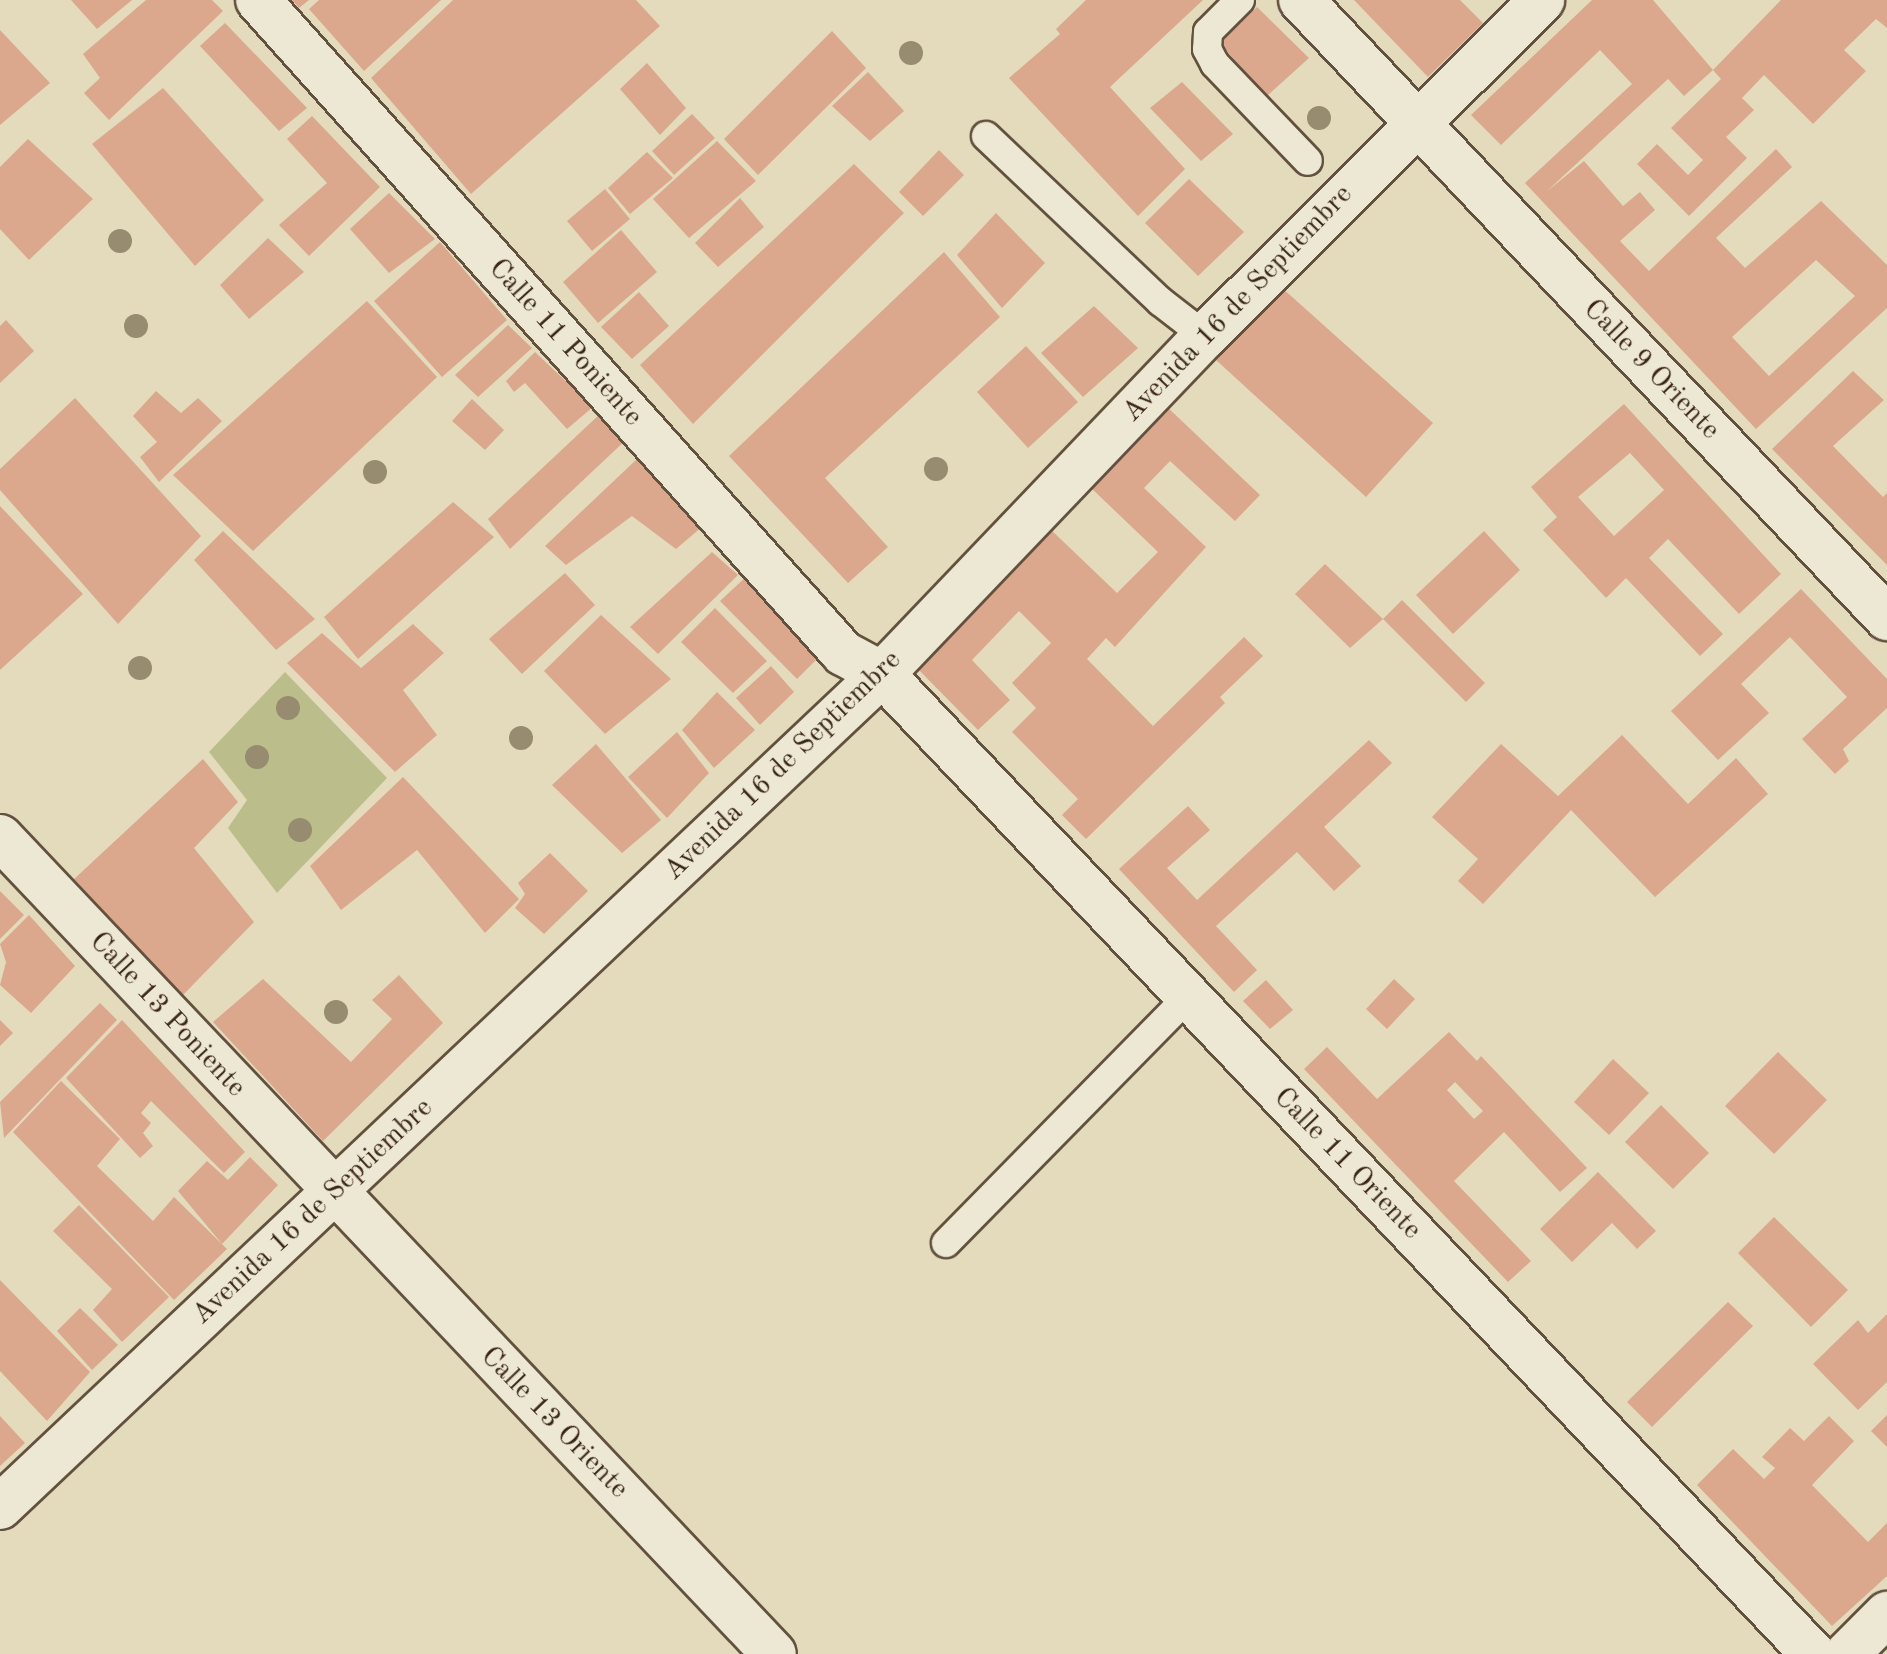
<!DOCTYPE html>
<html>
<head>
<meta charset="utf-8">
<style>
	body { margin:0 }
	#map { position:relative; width:1887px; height:1654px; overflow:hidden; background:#e3dbbc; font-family:"Old Standard TT",serif }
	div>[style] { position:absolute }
	.green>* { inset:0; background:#bbbe8b }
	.building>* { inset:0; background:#dba88e }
	.roads { filter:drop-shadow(2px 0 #63513f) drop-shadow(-2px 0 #63513f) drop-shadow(0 2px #63513f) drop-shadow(0 -2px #63513f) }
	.lane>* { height:28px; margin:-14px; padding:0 14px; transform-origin:14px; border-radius:14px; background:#ede8d3 }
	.street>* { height:44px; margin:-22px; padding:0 22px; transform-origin:22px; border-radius:22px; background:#ede8d3 }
	.trees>* { width:24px; height:24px; margin:-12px; border-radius:50%; background:#978b70 }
	span { translate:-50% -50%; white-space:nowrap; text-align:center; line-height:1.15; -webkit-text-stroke:8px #ede8d3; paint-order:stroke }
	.street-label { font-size:28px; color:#382315 }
</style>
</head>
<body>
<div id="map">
	<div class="green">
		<div style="clip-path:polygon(285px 672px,387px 778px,277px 893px,228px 828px,247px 800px,209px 752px)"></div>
	</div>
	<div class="building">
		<div style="clip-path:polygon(71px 0,132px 0,97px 29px)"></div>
		<div style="clip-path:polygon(146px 0,212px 0,223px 11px,109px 120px,84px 93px,100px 78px,83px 54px)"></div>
		<div style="clip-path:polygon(292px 0,309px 0,299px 8px)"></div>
		<div style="clip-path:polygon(319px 0,441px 0,364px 71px,309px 9px)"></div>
		<div style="clip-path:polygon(453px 0,636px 0,660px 26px,471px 194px,371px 78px)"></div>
		<div style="clip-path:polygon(1086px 0,1203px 0,1110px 87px,1185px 169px,1138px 216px,1009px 78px,1060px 34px,1056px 29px)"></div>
		<div style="clip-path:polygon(1354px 0,1460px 0,1483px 23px,1428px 77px)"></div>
		<div style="clip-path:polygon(evenodd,1592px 0,1653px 0,1713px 70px,1684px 96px,1668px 79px,1546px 192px,1584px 161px,1623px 206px,1640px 192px,1655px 210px,1620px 241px,1649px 271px,1776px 149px,1792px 167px,1716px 238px,1745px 268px,1821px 201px,1887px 265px,1887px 308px,1756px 429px,1525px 183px,1632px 84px,1600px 50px,1501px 145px,1471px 115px,1592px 0,1816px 260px,1855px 296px,1769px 376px,1732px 337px,1816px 260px)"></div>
		<div style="clip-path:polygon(1781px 0,1887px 0,1887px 28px,1876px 19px,1844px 50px,1866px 71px,1813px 124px,1764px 75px,1742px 98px,1754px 110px,1726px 137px,1747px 158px,1689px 216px,1637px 164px,1657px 144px,1688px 175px,1703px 160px,1671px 128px,1721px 79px,1713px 70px)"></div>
		<div style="clip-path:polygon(1257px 7px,1309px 58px,1266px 97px,1220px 43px)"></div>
		<div style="clip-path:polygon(225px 23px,307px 108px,279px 131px,200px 46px)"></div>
		<div style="clip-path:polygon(0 30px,50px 83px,0 125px)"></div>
		<div style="clip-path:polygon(832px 31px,866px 68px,758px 175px,724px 139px)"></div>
		<div style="clip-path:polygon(647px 63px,686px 108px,660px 135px,620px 89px)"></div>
		<div style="clip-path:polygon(868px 72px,904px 111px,870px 141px,832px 106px)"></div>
		<div style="clip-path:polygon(1182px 82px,1233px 134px,1201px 161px,1150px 108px)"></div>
		<div style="clip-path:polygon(163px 88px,264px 200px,195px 266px,92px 144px)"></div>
		<div style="clip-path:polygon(692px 114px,715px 138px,674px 175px,652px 151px)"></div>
		<div style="clip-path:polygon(312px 116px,380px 187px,309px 256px,279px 225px,327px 183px,287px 139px)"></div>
		<div style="clip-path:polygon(28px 139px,93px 199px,29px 260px,0 229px,0 167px)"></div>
		<div style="clip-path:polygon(717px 141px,756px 181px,689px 238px,653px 199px)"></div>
		<div style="clip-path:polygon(939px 150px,964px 175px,923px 216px,899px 192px)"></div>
		<div style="clip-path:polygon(647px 152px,673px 178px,630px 214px,608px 188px)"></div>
		<div style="clip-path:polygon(854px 164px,904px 213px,693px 424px,640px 365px)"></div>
		<div style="clip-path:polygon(1189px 179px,1244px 232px,1198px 276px,1145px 223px)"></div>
		<div style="clip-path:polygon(605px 189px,630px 219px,592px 251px,567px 221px)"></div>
		<div style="clip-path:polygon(389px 193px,435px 239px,389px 273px,350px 229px)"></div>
		<div style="clip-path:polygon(740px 198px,764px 227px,718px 267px,695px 243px)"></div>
		<div style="clip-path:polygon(996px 213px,1045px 263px,1002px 308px,957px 255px)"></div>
		<div style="clip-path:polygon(621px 230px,657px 272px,598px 323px,563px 282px)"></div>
		<div style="clip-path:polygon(268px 238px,304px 272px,249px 319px,220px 285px)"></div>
		<div style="clip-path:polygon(440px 242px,507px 320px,442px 377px,374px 301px)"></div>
		<div style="clip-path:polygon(944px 252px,1000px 317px,825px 478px,888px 547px,848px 583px,729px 456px)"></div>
		<div style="clip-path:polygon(1281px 287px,1433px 423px,1366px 497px,1216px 360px)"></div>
		<div style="clip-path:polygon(639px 292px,669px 326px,632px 359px,601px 327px)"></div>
		<div style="clip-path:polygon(367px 301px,437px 377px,253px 551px,173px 475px)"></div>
		<div style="clip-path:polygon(1094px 306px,1138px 348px,1083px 397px,1041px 353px)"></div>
		<div style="clip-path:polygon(6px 320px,34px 351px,0 383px,0 326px)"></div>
		<div style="clip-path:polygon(508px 325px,532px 348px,478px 397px,455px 375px)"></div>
		<div style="clip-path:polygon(1026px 346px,1078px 402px,1028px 448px,977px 392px)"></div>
		<div style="clip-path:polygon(535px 352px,593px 407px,567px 429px,525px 383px,514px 392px,506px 381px)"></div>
		<div style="clip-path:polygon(1853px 371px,1884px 400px,1833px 446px,1883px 497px,1887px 493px,1887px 565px,1772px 449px)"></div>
		<div style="clip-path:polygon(156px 391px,181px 413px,198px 398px,222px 421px,159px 482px,140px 457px,157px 442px,133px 416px)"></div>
		<div style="clip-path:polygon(75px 398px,201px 536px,118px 624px,0 490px,0 469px)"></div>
		<div style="clip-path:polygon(472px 399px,504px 430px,485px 450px,452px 421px)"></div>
		<div style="clip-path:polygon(evenodd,1624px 404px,1781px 574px,1739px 614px,1668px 539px,1649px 558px,1723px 634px,1700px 656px,1626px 578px,1606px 598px,1543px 530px,1557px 517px,1531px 487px,1624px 404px,1630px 453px,1664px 490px,1614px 536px,1578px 497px,1630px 453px)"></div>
		<div style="clip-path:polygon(1165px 405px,1260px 495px,1235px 521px,1170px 461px,1144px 488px,1206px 547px,1115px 647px,1106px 638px,1087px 659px,1153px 726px,1244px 637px,1263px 656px,1220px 697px,1225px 703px,1086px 839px,1062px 815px,1078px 799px,1012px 732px,1036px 708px,1012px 683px,1051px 643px,1019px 611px,972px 660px,1010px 700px,978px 730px,910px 661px,1047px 526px,1117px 593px,1158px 552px,1088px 485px)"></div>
		<div style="clip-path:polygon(601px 413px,629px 437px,510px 549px,488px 519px)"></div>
		<div style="clip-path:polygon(637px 459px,703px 526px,676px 549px,632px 516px,566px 565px,545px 546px)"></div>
		<div style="clip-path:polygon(453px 502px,494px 537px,358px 659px,324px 617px)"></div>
		<div style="clip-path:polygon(0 506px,83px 594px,0 670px)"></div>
		<div style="clip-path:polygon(223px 531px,315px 619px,276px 650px,194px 560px)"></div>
		<div style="clip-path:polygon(1484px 531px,1520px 570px,1453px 634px,1416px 595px)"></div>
		<div style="clip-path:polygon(712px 552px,738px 575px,658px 654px,630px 627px)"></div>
		<div style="clip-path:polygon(1325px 564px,1383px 619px,1350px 648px,1295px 594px)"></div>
		<div style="clip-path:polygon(565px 573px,595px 605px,522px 674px,489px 639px)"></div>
		<div style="clip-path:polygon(748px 575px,822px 654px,797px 679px,720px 601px)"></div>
		<div style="clip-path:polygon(1801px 589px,1887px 679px,1887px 708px,1843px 749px,1849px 761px,1835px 774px,1802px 739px,1847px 697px,1790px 637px,1741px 684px,1769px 713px,1718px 760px,1671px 711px)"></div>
		<div style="clip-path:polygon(1402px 600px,1485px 683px,1466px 702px,1383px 619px)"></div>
		<div style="clip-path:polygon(715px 608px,767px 661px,733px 693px,681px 642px)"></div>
		<div style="clip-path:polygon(601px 615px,671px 679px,605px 734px,544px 671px)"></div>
		<div style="clip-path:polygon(413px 624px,444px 653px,403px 690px,437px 735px,395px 772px,287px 663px,322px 633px,361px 668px)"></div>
		<div style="clip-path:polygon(771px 666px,794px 692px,760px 725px,736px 698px)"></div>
		<div style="clip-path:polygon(717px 692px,755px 730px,714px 768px,682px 730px)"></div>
		<div style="clip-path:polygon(677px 732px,709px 773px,667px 818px,628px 777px)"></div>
		<div style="clip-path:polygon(1622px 735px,1688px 804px,1736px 758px,1768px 794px,1655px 897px,1571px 810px,1483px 904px,1458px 881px,1478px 859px,1432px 817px,1501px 744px,1558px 796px)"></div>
		<div style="clip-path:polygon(1369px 740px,1392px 763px,1324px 827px,1361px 866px,1334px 891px,1297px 852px,1216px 926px,1257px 970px,1234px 992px,1119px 869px,1188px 806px,1210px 830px,1167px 868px,1197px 900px)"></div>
		<div style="clip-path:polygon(596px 744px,661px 820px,622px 853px,552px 785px)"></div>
		<div style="clip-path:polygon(203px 759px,238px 802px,194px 848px,254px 922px,183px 995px,72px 881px)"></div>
		<div style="clip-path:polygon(403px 777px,519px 899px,485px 933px,417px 850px,341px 910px,310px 866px)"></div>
		<div style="clip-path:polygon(550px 853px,588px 891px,544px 934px,515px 908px,525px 894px,518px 883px)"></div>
		<div style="clip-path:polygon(0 891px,24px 915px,0 939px)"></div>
		<div style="clip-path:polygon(29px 915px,75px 966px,31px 1013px,0 985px,6px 962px,0 944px)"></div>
		<div style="clip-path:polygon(399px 975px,443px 1023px,323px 1141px,213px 1022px,263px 979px,351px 1062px,392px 1019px,372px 1000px)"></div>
		<div style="clip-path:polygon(1394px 979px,1415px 999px,1387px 1029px,1366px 1009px)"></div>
		<div style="clip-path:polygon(1266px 980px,1293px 1010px,1270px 1029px,1243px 1001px)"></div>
		<div style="clip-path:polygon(100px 1003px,117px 1020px,4px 1138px,0 1102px)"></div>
		<div style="clip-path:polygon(0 1020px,13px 1033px,0 1046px)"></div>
		<div style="clip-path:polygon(122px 1020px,245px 1152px,224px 1173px,151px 1101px,141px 1113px,151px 1123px,143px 1133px,153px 1146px,140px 1158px,66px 1078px)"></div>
		<div style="clip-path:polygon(evenodd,1449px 1032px,1477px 1061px,1481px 1056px,1587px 1168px,1560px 1192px,1504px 1132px,1454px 1181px,1531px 1261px,1508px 1282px,1304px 1069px,1327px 1047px,1377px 1099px,1449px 1032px,1455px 1082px,1483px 1111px,1474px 1119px,1447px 1090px,1455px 1082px)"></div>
		<div style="clip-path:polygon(1778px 1052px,1827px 1100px,1774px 1154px,1725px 1106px)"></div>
		<div style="clip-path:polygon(1613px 1059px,1649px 1093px,1609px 1135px,1574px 1102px)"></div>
		<div style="clip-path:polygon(61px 1081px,120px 1139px,97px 1166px,153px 1221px,174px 1197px,227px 1249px,174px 1300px,13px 1132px)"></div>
		<div style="clip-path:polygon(1661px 1105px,1709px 1153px,1673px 1189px,1625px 1142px)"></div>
		<div style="clip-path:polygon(250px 1157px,278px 1185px,222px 1244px,178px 1191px,207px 1161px,228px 1180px)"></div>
		<div style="clip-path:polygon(1598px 1172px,1656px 1231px,1637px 1249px,1612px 1223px,1572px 1262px,1540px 1229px)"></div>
		<div style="clip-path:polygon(79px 1205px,169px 1297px,122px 1342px,93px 1310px,112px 1289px,53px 1231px)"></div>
		<div style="clip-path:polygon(1774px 1217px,1848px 1290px,1811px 1327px,1738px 1253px)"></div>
		<div style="clip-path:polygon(0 1280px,90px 1372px,47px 1421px,0 1371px)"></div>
		<div style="clip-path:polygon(1728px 1302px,1753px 1326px,1652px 1427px,1627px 1402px)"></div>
		<div style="clip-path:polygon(80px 1308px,118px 1345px,92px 1370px,57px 1331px)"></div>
		<div style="clip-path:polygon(1887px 1314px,1887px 1382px,1858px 1410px,1813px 1364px,1858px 1320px,1868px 1333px)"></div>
		<div style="clip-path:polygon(1887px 1415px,1887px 1447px,1871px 1431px)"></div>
		<div style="clip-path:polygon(0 1416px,25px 1443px,0 1466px)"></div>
		<div style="clip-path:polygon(1829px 1416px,1854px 1441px,1812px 1485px,1868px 1542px,1887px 1523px,1887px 1576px,1832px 1626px,1697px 1485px,1733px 1449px,1764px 1479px,1775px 1468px,1762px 1457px,1790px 1428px,1804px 1441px)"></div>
	</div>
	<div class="roads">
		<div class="lane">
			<div style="left:1240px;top:0;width:45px;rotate:135deg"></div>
			<div style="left:1208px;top:32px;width:17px;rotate:93deg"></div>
			<div style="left:1207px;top:49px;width:17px;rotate:62deg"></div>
			<div style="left:1215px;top:64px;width:134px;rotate:46.2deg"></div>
			<div style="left:986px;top:136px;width:241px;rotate:43.5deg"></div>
			<div style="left:1161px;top:302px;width:56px;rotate:37.7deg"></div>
			<div style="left:946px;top:1243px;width:345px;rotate:-45.5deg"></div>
		</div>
		<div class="street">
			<div style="left:258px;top:0;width:877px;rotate:48.14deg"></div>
			<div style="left:843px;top:653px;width:44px;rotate:28.3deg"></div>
			<div style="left:882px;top:674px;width:1352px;rotate:46.47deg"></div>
			<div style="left:1301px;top:0;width:852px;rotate:46.52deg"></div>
			<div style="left:0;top:837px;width:1125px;rotate:46.55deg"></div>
			<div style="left:0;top:1507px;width:1213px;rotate:-43.36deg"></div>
			<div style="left:882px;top:674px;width:468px;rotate:-46.3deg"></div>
			<div style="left:1205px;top:336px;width:476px;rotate:-44.9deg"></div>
			<div style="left:1847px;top:1654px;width:57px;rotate:-45deg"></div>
		</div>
	</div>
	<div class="trees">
		<div style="left:911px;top:53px"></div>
		<div style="left:1319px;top:118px"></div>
		<div style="left:120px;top:241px"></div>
		<div style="left:136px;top:326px"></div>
		<div style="left:936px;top:469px"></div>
		<div style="left:375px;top:472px"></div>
		<div style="left:140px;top:668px"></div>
		<div style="left:288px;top:708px"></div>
		<div style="left:521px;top:738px"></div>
		<div style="left:257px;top:757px"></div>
		<div style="left:300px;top:830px"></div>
		<div style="left:336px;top:1012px"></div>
	</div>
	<div class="street-label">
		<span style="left:1238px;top:304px;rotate:-46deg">Avenida 16 de Septiembre</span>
		<span style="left:565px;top:343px;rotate:48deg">Calle 11 Poniente</span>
		<span style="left:1651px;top:370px;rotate:46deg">Calle 9 Oriente</span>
		<span style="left:783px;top:766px;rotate:-44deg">Avenida 16 de Septiembre</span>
		<span style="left:167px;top:1015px;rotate:47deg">Calle 13 Poniente</span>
		<span style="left:1347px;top:1164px;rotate:46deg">Calle 11 Oriente</span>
		<span style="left:313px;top:1212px;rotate:-43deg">Avenida 16 de Septiembre</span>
		<span style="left:554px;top:1423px;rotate:46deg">Calle 13 Oriente</span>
	</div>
</div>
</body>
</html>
